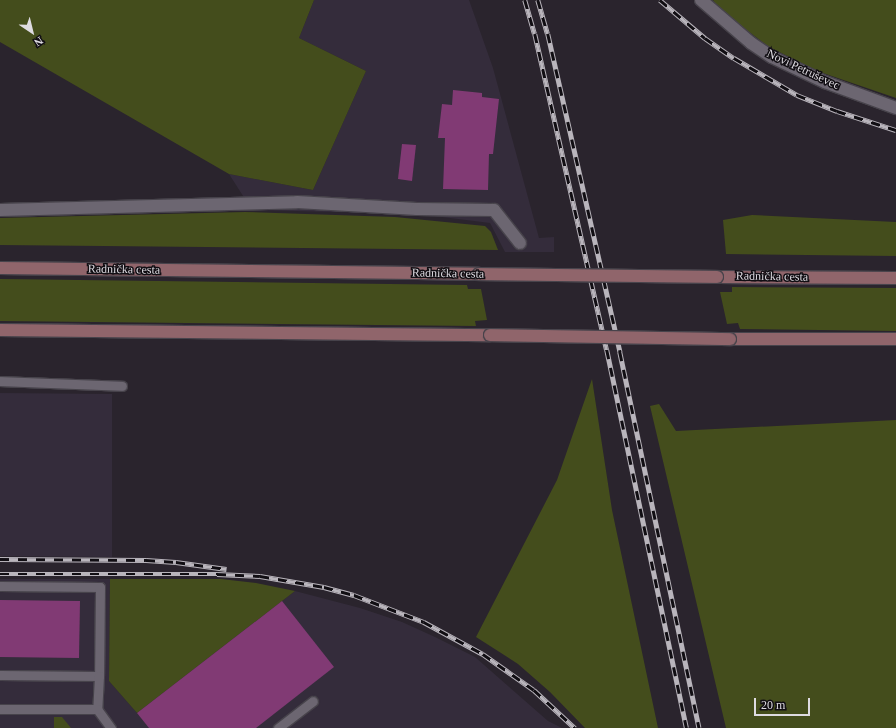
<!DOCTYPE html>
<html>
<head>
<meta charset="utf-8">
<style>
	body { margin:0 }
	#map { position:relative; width:896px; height:728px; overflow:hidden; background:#2a242d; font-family:"Times New Roman",serif }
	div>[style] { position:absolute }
	.built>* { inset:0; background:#342c3b }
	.green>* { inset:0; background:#444d1c }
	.building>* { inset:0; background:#813a74 }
	.roads { filter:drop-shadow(1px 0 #47434b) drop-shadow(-1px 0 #47434b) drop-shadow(0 1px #47434b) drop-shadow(0 -1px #47434b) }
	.service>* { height:9px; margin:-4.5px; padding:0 4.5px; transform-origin:4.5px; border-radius:4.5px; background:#6c6671 }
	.minor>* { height:12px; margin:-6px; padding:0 6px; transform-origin:6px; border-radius:6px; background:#6c6671 }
	.secondary>* { height:12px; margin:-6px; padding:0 6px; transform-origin:6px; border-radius:6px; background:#90656b }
	.rail>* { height:4.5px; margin-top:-2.25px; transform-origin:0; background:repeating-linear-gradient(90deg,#110e13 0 9px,#b9b5bc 0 18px); box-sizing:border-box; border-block:1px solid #b9b5bc }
	.bridges { filter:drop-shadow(1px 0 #47434b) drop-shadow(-1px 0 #47434b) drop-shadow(0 1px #47434b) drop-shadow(0 -1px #47434b) }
	.secondary-bridge>* { height:12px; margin:-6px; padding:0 6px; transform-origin:6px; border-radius:6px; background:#90656b }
	span { translate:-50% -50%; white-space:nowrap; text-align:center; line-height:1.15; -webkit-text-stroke:3px #110e13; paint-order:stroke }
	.street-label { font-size:12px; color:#dedbe1 }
	.north { position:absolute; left:12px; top:12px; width:40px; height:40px; -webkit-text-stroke:3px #110e13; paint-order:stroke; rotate:145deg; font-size:11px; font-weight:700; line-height:16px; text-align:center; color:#dedbe1 }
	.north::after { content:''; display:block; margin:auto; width:14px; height:18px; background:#dedbe1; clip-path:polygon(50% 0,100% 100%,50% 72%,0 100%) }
	.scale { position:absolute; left:754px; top:698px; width:56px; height:18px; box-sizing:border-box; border:2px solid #dedbe1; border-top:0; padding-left:5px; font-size:12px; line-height:14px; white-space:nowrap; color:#dedbe1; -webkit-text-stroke:3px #110e13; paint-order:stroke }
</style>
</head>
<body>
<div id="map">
	<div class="built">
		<div style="clip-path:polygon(314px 0,469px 0,493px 68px,539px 238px,554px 237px,554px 252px,505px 252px,490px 223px,418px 214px,252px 210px,229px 174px,313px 190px,366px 71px,299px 38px)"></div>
		<div style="clip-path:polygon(0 393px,112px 394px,112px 557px,0 556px)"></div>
		<div style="clip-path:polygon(0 579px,110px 579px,109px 681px,137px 713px,295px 591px,360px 608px,402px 622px,435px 637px,475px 657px,548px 721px,562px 728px,0 728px)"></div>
	</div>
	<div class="green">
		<div style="clip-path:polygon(0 0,314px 0,299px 38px,366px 71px,313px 190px,229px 174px,0 42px)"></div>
		<div style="clip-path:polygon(713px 0,896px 0,896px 98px,820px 72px,769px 47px,719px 9px)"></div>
		<div style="clip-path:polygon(245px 212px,395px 217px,485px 226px,491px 232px,498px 250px,0 245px,0 218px)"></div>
		<div style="clip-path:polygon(752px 215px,896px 222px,896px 256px,726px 254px,723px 220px)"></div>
		<div style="clip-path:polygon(0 279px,467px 285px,468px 289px,481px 289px,487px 320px,475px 321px,476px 326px,0 321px)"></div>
		<div style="clip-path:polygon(732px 287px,896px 288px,896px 331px,740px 329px,738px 323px,727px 324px,720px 292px,732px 292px)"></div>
		<div style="clip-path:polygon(592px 379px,612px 510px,658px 728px,585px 728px,550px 692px,518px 664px,476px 637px,557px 480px)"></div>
		<div style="clip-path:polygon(659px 404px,676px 431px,896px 420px,896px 728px,726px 728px,650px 406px)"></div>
		<div style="clip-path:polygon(110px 579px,221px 579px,256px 583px,295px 591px,137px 713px,109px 681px)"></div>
		<div style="clip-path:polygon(54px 717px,62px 717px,71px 728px,54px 728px)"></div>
	</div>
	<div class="building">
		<div style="clip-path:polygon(453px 90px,482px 93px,482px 97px,499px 99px,493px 154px,489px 154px,488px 190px,443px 189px,445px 138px,438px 138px,442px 104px,452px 105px)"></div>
		<div style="clip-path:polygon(402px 144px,416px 145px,412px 181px,398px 179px)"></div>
		<div style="clip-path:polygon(0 600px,80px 601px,79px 658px,0 657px)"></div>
		<div style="clip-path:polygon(282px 601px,334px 667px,256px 728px,149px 728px,137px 713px)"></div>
	</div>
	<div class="roads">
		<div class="service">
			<div style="left:0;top:381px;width:122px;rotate:2.3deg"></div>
			<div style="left:0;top:586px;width:100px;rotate:0.6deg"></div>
			<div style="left:100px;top:587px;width:89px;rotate:90.6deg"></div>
			<div style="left:99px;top:676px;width:99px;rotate:-179.4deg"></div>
			<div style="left:99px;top:676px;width:33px;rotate:93deg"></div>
			<div style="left:97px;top:709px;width:24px;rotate:54deg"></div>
			<div style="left:0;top:709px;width:97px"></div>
			<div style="left:278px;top:728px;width:44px;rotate:-37.6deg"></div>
		</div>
		<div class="minor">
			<div style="left:701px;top:0;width:66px;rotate:40.7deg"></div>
			<div style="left:751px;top:43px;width:25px;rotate:34deg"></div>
			<div style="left:772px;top:57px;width:59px;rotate:25.3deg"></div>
			<div style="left:825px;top:82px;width:76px;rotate:20.1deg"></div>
			<div style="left:0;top:210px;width:297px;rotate:-1.5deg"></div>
			<div style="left:297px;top:202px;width:120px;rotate:3.3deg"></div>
			<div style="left:417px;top:209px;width:77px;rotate:0.7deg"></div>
			<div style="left:494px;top:210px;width:42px;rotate:51.8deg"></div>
		</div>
		<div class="secondary">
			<div style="left:0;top:268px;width:479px;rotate:0.7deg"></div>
			<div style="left:717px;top:277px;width:179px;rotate:0.3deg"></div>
			<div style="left:0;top:330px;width:490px;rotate:0.6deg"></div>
			<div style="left:730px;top:339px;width:166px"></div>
		</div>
	</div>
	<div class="rail">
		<div style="left:525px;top:0;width:35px;rotate:74deg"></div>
		<div style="left:535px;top:34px;width:324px;rotate:77.2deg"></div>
		<div style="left:607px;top:350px;width:386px;rotate:78.1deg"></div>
		<div style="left:538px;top:0;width:35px;rotate:74deg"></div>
		<div style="left:548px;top:34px;width:326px;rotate:77.2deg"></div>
		<div style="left:620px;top:352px;width:384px;rotate:78.1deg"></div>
		<div style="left:660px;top:0;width:59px;rotate:40.2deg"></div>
		<div style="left:705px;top:38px;width:35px;rotate:35deg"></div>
		<div style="left:734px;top:58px;width:73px;rotate:30.4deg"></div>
		<div style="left:797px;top:95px;width:43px;rotate:21.8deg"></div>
		<div style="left:837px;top:111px;width:62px;rotate:17.9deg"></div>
		<div style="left:0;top:559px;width:146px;rotate:0.4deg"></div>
		<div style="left:146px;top:560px;width:30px;rotate:4deg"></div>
		<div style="left:176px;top:562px;width:51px;rotate:7.8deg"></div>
		<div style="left:0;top:574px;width:217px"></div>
		<div style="left:217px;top:574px;width:43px;rotate:2.7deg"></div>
		<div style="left:260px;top:576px;width:65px;rotate:9.8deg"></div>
		<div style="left:324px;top:587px;width:31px;rotate:15deg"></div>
		<div style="left:354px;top:595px;width:75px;rotate:21.1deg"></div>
		<div style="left:424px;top:622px;width:67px;rotate:28.5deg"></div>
		<div style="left:483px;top:654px;width:62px;rotate:35.2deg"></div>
		<div style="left:534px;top:690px;width:56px;rotate:42.8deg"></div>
	</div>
	<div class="bridges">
		<div class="secondary-bridge">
			<div style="left:479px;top:274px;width:238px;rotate:0.7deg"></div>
			<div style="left:490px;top:335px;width:240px;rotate:1deg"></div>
		</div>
	</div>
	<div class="street-label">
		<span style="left:803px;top:70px;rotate:25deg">Novi Petruševec</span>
		<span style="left:124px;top:270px;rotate:1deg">Radnička cesta</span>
		<span style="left:448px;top:274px;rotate:1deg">Radnička cesta</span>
		<span style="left:772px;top:277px;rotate:1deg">Radnička cesta</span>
	</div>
	<div class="north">N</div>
	<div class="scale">20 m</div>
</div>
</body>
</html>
